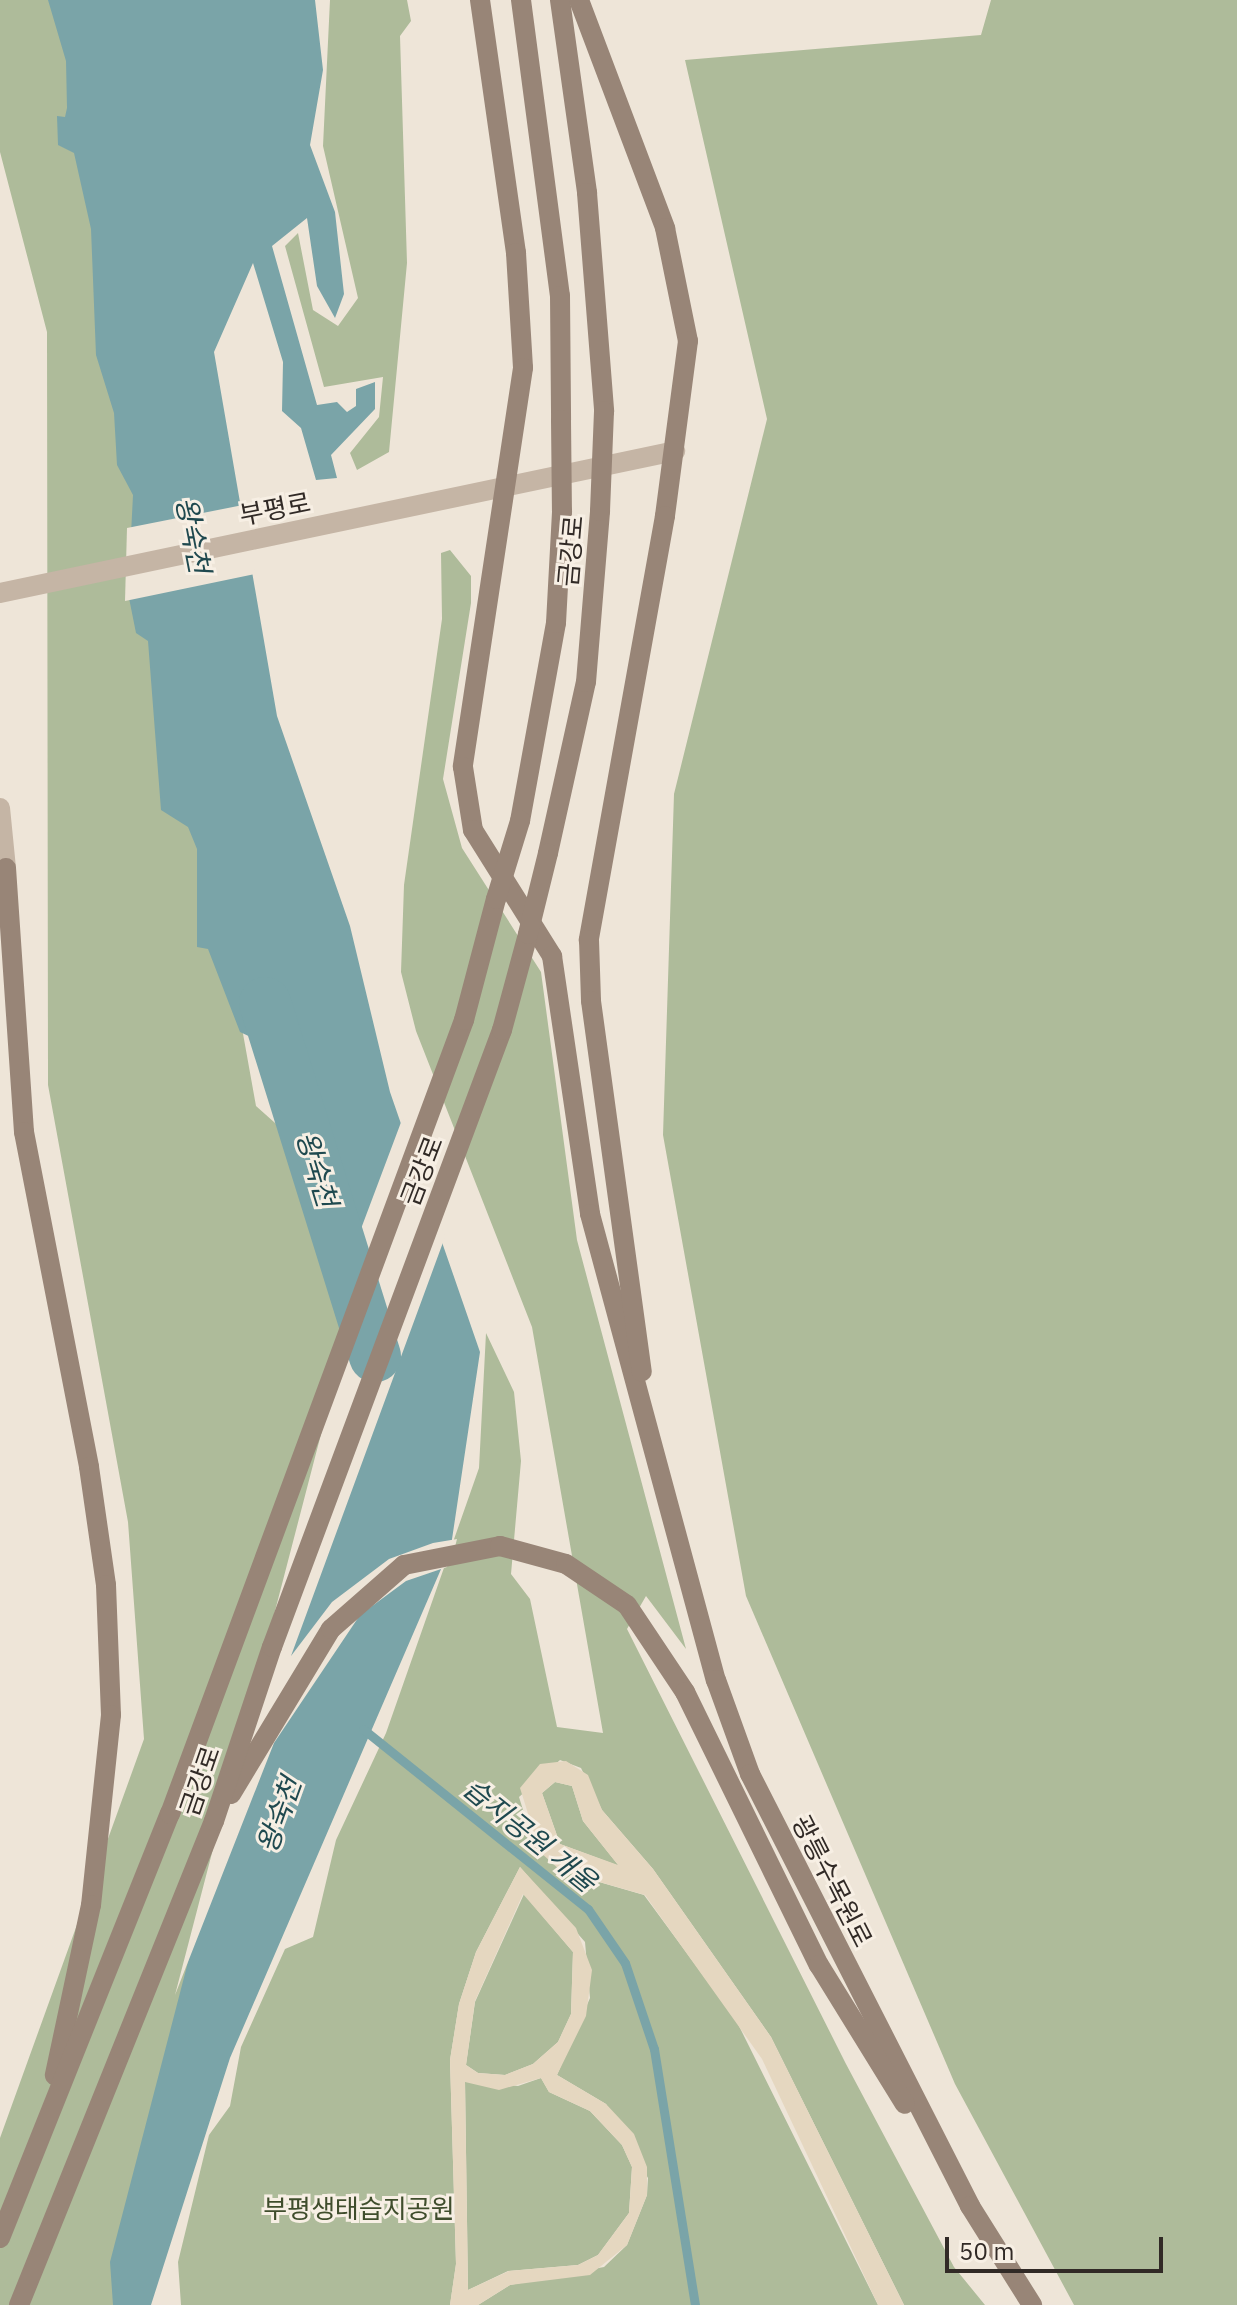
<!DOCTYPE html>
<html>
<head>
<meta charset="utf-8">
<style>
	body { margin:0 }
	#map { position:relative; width:1237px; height:2305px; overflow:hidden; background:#eee5d8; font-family:"IBM Plex Sans","Noto Sans KR",sans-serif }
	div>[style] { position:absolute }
	.green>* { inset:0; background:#aebb9a }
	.plaza>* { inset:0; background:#e5d7c0 }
	.water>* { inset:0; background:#7aa4a8 }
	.pier>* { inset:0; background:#eee5d8 }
	.stream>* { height:9px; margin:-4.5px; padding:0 4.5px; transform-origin:4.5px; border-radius:4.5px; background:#7aa4a8 }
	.river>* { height:52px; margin:-26px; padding:0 26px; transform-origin:26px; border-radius:26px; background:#7aa4a8 }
	.street>* { height:20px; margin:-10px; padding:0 10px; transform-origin:10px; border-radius:10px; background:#c5b5a5 }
	.secondary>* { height:20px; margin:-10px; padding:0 10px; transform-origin:10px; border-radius:10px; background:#988577 }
	.secondary-bridge>* { height:20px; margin:-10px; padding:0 10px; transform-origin:10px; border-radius:10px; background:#988577 }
	span { translate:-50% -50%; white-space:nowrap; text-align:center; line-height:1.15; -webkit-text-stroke:6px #f7efe4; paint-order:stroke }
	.street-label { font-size:26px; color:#312a26 }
	.park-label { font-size:26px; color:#3f4d2c }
	.water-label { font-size:28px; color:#1f494f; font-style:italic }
	.scale { position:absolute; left:945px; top:2237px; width:218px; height:36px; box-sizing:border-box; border:4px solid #312a26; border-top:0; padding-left:10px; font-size:24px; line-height:28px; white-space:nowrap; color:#312a26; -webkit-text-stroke:6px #f7efe4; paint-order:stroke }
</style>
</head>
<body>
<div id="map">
	<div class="green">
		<div style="clip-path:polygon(0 0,78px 0,89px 177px,256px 1106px,339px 1180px,420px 1342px,130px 2305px,0 2305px,0 2138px,144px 1739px,128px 1522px,48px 1085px,47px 332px,0 152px)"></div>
		<div style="clip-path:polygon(330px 0,407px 0,411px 21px,400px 36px,407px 263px,389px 452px,357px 470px,350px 453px,379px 417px,383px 377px,324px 387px,285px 246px,298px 233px,313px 310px,338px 326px,358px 298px,323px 146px)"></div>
		<div style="clip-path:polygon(991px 0,1237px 0,1237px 2305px,1074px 2305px,955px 2084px,746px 1596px,663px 1135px,674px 794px,767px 419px,685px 60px,981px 35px)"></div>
		<div style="clip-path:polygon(450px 550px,471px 576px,471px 603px,443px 779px,462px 848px,541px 972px,577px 1240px,686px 1649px,646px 1596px,627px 1629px,846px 2064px,954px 2267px,985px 2305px,904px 2305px,771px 2037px,653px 1869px,602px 1810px,581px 1768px,560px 1760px,519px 1797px,529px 1829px,561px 1871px,644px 1895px,736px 2020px,878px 2305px,478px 2305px,510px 2285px,604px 2267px,627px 2245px,647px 2195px,648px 2178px,606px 2104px,557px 2075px,590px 1998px,585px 1942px,520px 1867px,476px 1952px,459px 2004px,450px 2060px,456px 2264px,450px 2305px,181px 2305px,178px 2262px,209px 2135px,230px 2106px,241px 2047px,285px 1949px,313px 1937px,336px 1840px,386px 1733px,479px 1468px,486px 1333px,514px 1392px,521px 1461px,511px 1574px,530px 1599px,557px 1727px,603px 1733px,532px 1327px,416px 1031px,401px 972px,404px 885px,442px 619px,441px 553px)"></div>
		<div style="clip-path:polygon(555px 1782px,572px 1786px,583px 1821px,619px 1866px,560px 1844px,542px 1793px)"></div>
		<div style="clip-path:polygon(524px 1894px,573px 1952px,571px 2014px,558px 2042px,533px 2064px,505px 2075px,478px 2073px,466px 2065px,475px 2002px)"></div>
		<div style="clip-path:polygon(541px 2078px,549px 2092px,590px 2111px,622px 2145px,632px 2167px,629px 2213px,598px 2255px,578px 2265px,508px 2271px,468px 2290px,465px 2081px,518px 2086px)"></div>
	</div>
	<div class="plaza">
		<div style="clip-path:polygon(evenodd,566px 1761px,588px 1775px,602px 1810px,653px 1869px,771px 2037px,904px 2305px,878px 2305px,762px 2059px,645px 1895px,561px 1871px,540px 1852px,520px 1788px,540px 1764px,566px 1761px,555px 1782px,572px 1786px,583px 1821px,618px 1865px,560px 1844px,542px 1793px,555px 1782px)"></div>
		<div style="clip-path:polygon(evenodd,520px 1867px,576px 1928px,592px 1970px,586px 2016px,557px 2075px,606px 2104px,634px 2134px,647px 2167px,647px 2195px,627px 2245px,590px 2275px,510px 2285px,478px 2305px,450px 2305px,456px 2264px,450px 2060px,459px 2004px,476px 1952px,520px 1867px,523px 1894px,573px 1952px,571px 2014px,558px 2042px,533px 2064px,505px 2075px,478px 2073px,466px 2065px,475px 2001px,523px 1894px,520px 1867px,541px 2078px,549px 2092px,590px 2111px,622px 2145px,632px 2167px,629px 2213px,598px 2255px,578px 2265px,509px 2271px,468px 2290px,465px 2082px,499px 2090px,541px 2078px)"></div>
	</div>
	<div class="water">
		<div style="clip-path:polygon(48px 0,315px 0,323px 70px,310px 145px,335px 212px,344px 294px,335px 318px,317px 286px,307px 218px,272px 246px,317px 405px,337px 402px,347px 412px,356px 406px,356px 389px,375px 382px,375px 409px,331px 455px,337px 478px,316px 480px,301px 428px,282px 411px,283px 362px,253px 263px,214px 352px,277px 716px,350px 926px,390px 1092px,480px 1352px,451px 1546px,230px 2058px,151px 2305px,113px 2305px,110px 2262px,330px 1416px,357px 1286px,295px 1068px,271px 1082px,259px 1041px,240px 1032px,208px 949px,197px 947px,197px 849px,188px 827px,161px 810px,148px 641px,136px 633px,128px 593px,133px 495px,117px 465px,114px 413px,96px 355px,91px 229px,74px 153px,58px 145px,57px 116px,65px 117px,67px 108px,66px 61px)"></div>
	</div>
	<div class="pier">
		<div style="clip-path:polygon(243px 505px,255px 574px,125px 601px,127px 528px)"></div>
		<div style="clip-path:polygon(403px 1117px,445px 1237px,291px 1656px,332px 1602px,389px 1559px,433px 1543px,457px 1539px,455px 1547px,447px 1567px,406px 1581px,360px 1615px,274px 1743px,175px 1995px,326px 1415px,353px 1286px,347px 1266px)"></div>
	</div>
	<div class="stream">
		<div style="left:363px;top:1729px;width:288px;rotate:38.7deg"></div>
		<div style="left:588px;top:1909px;width:65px;rotate:55.6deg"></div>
		<div style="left:625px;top:1963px;width:91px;rotate:71.4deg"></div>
		<div style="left:654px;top:2049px;width:259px;rotate:80.9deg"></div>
	</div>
	<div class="river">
		<div style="left:265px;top:1003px;width:370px;rotate:72.7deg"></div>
	</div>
	<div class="street">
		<div style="left:0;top:593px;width:690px;rotate:-11.88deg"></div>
		<div style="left:0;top:808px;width:60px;rotate:84.3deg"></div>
	</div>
	<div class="secondary">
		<div style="left:480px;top:0;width:256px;rotate:81.9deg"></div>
		<div style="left:516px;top:253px;width:115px;rotate:86.5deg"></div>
		<div style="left:523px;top:368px;width:403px;rotate:98.6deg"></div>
		<div style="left:463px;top:767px;width:64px;rotate:81deg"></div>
		<div style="left:473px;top:830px;width:149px;rotate:57.9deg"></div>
		<div style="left:552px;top:956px;width:261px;rotate:81.6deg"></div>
		<div style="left:590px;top:1214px;width:483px;rotate:74.9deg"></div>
		<div style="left:716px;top:1680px;width:100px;rotate:70.1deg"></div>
		<div style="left:750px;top:1774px;width:485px;rotate:63deg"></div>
		<div style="left:970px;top:2206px;width:117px;rotate:57.9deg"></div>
		<div style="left:521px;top:0;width:299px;rotate:82.5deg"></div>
		<div style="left:560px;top:296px;width:124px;rotate:89.5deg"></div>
		<div style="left:560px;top:0;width:195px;rotate:82deg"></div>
		<div style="left:587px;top:193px;width:219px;rotate:85.5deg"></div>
		<div style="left:579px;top:0;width:244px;rotate:69.3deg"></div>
		<div style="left:665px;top:228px;width:115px;rotate:78.5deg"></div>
		<div style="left:688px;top:341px;width:177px;rotate:97.5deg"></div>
		<div style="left:665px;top:516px;width:431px;rotate:100.2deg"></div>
		<div style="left:589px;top:940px;width:61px;rotate:88.1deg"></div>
		<div style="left:591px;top:1001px;width:374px;rotate:82.2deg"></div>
		<div style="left:520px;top:821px;width:201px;rotate:-79.7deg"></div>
		<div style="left:556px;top:623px;width:112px;rotate:-86.9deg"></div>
		<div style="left:548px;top:853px;width:175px;rotate:-77.5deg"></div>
		<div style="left:586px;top:682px;width:172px;rotate:-85.3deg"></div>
		<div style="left:6px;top:868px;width:265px;rotate:86.1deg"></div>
		<div style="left:24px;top:1132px;width:341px;rotate:79deg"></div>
		<div style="left:89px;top:1467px;width:119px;rotate:81.8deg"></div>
		<div style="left:106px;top:1585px;width:130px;rotate:87.8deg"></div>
		<div style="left:111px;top:1715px;width:191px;rotate:96deg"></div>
		<div style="left:91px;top:1905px;width:174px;rotate:102deg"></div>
		<div style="left:231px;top:1794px;width:193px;rotate:-58.8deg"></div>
		<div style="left:331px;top:1629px;width:97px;rotate:-41.2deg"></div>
		<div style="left:404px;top:1565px;width:98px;rotate:-11.2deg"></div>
		<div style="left:500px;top:1546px;width:68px;rotate:15.3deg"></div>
		<div style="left:566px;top:1564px;width:73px;rotate:33.9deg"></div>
		<div style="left:627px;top:1605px;width:105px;rotate:56.3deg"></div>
		<div style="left:685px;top:1692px;width:304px;rotate:63.9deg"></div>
		<div style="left:819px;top:1965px;width:163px;rotate:58.3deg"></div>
		<div style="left:0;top:2238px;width:457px;rotate:-68.2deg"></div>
		<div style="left:170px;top:1814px;width:847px;rotate:-69.68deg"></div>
		<div style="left:464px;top:1020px;width:125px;rotate:-75.2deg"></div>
		<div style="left:19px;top:2305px;width:522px;rotate:-68.06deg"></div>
		<div style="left:214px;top:1821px;width:183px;rotate:-71.6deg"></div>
		<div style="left:272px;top:1647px;width:658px;rotate:-69.56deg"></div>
		<div style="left:502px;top:1030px;width:99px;rotate:-74.8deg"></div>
	</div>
	<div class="secondary-bridge">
		<div style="left:561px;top:420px;width:91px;rotate:89.4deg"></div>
		<div style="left:600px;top:511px;width:100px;rotate:-87.7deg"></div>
		<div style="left:496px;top:899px;width:82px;rotate:-72.9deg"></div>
		<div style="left:528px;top:934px;width:83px;rotate:-76.1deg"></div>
	</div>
	<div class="street-label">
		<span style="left:275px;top:509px;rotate:-11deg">부평로</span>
		<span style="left:571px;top:551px;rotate:-85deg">금강로</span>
		<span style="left:422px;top:1171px;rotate:-69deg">금강로</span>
		<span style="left:200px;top:1781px;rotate:-71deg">금강로</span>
		<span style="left:832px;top:1881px;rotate:63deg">광릉수목원로</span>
	</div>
	<div class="park-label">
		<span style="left:359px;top:2209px">부평생태습지공원</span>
	</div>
	<div class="water-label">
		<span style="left:193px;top:535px;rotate:79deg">왕숙천</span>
		<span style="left:317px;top:1169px;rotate:73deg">왕숙천</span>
		<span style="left:279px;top:1815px;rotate:-70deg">왕숙천</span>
		<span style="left:530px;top:1835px;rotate:39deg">습지공원 개울</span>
	</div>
	<div class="scale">50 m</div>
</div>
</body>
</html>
